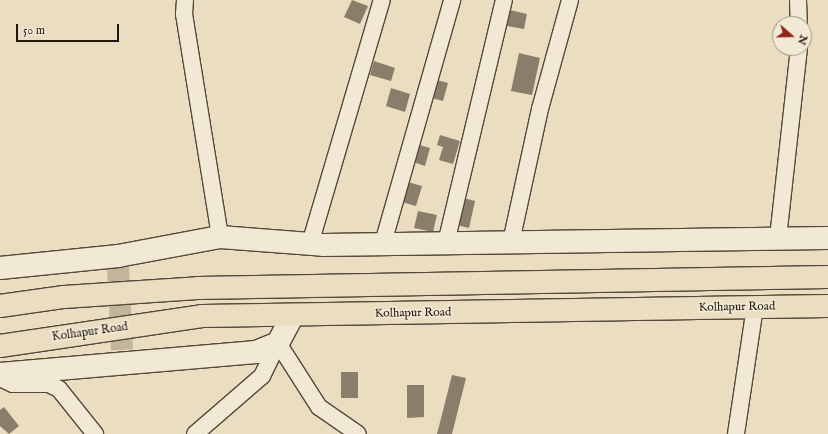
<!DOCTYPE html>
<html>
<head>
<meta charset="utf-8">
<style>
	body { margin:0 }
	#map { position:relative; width:828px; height:434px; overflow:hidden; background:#ebddbf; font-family:"IM FELL English",serif }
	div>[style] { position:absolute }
	.building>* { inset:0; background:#8a7e6b }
	.secondary-tunnel>* { height:22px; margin-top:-11px; transform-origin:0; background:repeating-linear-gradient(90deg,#c3b59c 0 22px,transparent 0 33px) }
	.roads { filter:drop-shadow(1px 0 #54483c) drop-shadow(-1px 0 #54483c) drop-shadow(0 1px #54483c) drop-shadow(0 -1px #54483c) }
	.street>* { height:16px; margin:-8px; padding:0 8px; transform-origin:8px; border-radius:8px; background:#f2e9d5 }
	.secondary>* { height:22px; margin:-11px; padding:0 11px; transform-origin:11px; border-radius:11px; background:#f2e9d5 }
	.highway>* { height:22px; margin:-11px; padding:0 11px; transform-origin:11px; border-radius:11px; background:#ebddbf }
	span { translate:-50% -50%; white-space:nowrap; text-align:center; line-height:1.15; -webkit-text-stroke:3.5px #f2e9d5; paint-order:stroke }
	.street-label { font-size:12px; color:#211710 }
	.north { position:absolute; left:772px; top:16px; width:40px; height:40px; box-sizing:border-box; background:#f2e9d5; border:1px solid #9e9586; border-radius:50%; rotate:110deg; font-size:11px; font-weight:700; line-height:16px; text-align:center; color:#211710 }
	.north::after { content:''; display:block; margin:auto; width:14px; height:18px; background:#8f2418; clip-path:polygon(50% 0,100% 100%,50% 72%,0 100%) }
	.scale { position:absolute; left:16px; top:24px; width:103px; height:18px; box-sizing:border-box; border:2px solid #211710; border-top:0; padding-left:5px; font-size:12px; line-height:14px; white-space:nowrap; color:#211710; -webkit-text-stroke:3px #f2e9d5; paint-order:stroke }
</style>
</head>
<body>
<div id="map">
	<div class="building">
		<div style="clip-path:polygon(352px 0,368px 6px,360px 24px,344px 17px)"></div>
		<div style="clip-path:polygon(510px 10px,527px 14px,524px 29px,507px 26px)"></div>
		<div style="clip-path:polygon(519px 53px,540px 58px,532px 95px,511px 91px)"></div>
		<div style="clip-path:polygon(374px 61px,395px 68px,391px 81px,370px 75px)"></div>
		<div style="clip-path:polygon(433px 79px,448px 83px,443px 101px,428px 97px)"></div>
		<div style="clip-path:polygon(391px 88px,410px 94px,405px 112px,386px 106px)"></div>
		<div style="clip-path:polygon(440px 135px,460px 141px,453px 164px,439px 160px,443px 147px,437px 145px)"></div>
		<div style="clip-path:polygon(416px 144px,430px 148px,425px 166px,410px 161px)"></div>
		<div style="clip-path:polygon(404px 181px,422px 186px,416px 206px,398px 201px)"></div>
		<div style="clip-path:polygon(460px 197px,475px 201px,469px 228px,453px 224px)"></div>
		<div style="clip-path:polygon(418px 211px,437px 215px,433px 232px,414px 228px)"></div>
		<div style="clip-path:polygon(341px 372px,358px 372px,358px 398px,341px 398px)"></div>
		<div style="clip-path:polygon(452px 375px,466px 378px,452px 434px,437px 434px)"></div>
		<div style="clip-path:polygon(407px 385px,424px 385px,424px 417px,407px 418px)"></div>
		<div style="clip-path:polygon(4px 407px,19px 426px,9px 434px,0 426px,0 410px)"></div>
	</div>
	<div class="secondary-tunnel">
		<div style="left:118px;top:267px;width:83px;rotate:87.2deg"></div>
	</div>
	<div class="roads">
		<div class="street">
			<div style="left:185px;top:0;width:14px;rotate:94deg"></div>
			<div style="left:184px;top:14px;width:226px;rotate:80.8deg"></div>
			<div style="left:798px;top:0;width:24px;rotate:88deg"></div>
			<div style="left:778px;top:238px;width:191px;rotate:-83.7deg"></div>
			<div style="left:511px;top:242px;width:136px;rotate:-77.7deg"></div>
			<div style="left:540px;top:109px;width:113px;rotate:-74.6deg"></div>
			<div style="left:383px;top:243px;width:253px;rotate:-74.1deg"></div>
			<div style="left:446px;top:243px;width:250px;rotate:-76.6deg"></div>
			<div style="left:310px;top:244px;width:254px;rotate:-73.6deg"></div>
			<div style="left:278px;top:343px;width:76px;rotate:57.4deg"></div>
			<div style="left:319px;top:407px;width:47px;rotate:34.7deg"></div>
			<div style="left:0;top:378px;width:14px;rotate:25deg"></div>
			<div style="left:13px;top:384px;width:36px"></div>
			<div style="left:49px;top:384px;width:11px;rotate:27deg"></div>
			<div style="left:59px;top:389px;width:58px;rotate:51.3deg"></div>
			<div style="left:195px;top:434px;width:89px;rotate:-40.9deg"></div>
			<div style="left:262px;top:376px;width:37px;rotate:-64deg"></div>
			<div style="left:736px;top:434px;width:128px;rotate:-81.5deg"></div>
		</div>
		<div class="secondary">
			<div style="left:0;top:268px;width:119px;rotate:-5.8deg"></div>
			<div style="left:118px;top:256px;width:104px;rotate:-10.6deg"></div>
			<div style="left:220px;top:237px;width:103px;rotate:4.4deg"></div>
			<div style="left:323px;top:245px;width:505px;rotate:-0.79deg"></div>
			<div style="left:0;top:374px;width:257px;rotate:-4.9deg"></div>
			<div style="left:256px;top:352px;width:24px;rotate:-22deg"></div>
			<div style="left:278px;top:343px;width:32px;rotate:-62deg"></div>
		</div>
		<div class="highway">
			<div style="left:0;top:306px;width:65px;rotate:-8deg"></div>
			<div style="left:64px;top:297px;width:134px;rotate:-3.8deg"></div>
			<div style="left:198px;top:288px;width:630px;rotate:-1deg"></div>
			<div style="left:0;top:346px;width:204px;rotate:-8.4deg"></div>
			<div style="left:202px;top:316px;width:626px;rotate:-0.92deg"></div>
		</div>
	</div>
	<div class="street-label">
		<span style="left:737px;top:307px;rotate:-1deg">Kolhapur Road</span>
		<span style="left:413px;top:313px;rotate:-1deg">Kolhapur Road</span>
		<span style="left:90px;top:332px;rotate:-8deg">Kolhapur Road</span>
	</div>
	<div class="north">N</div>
	<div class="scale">50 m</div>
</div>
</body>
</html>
